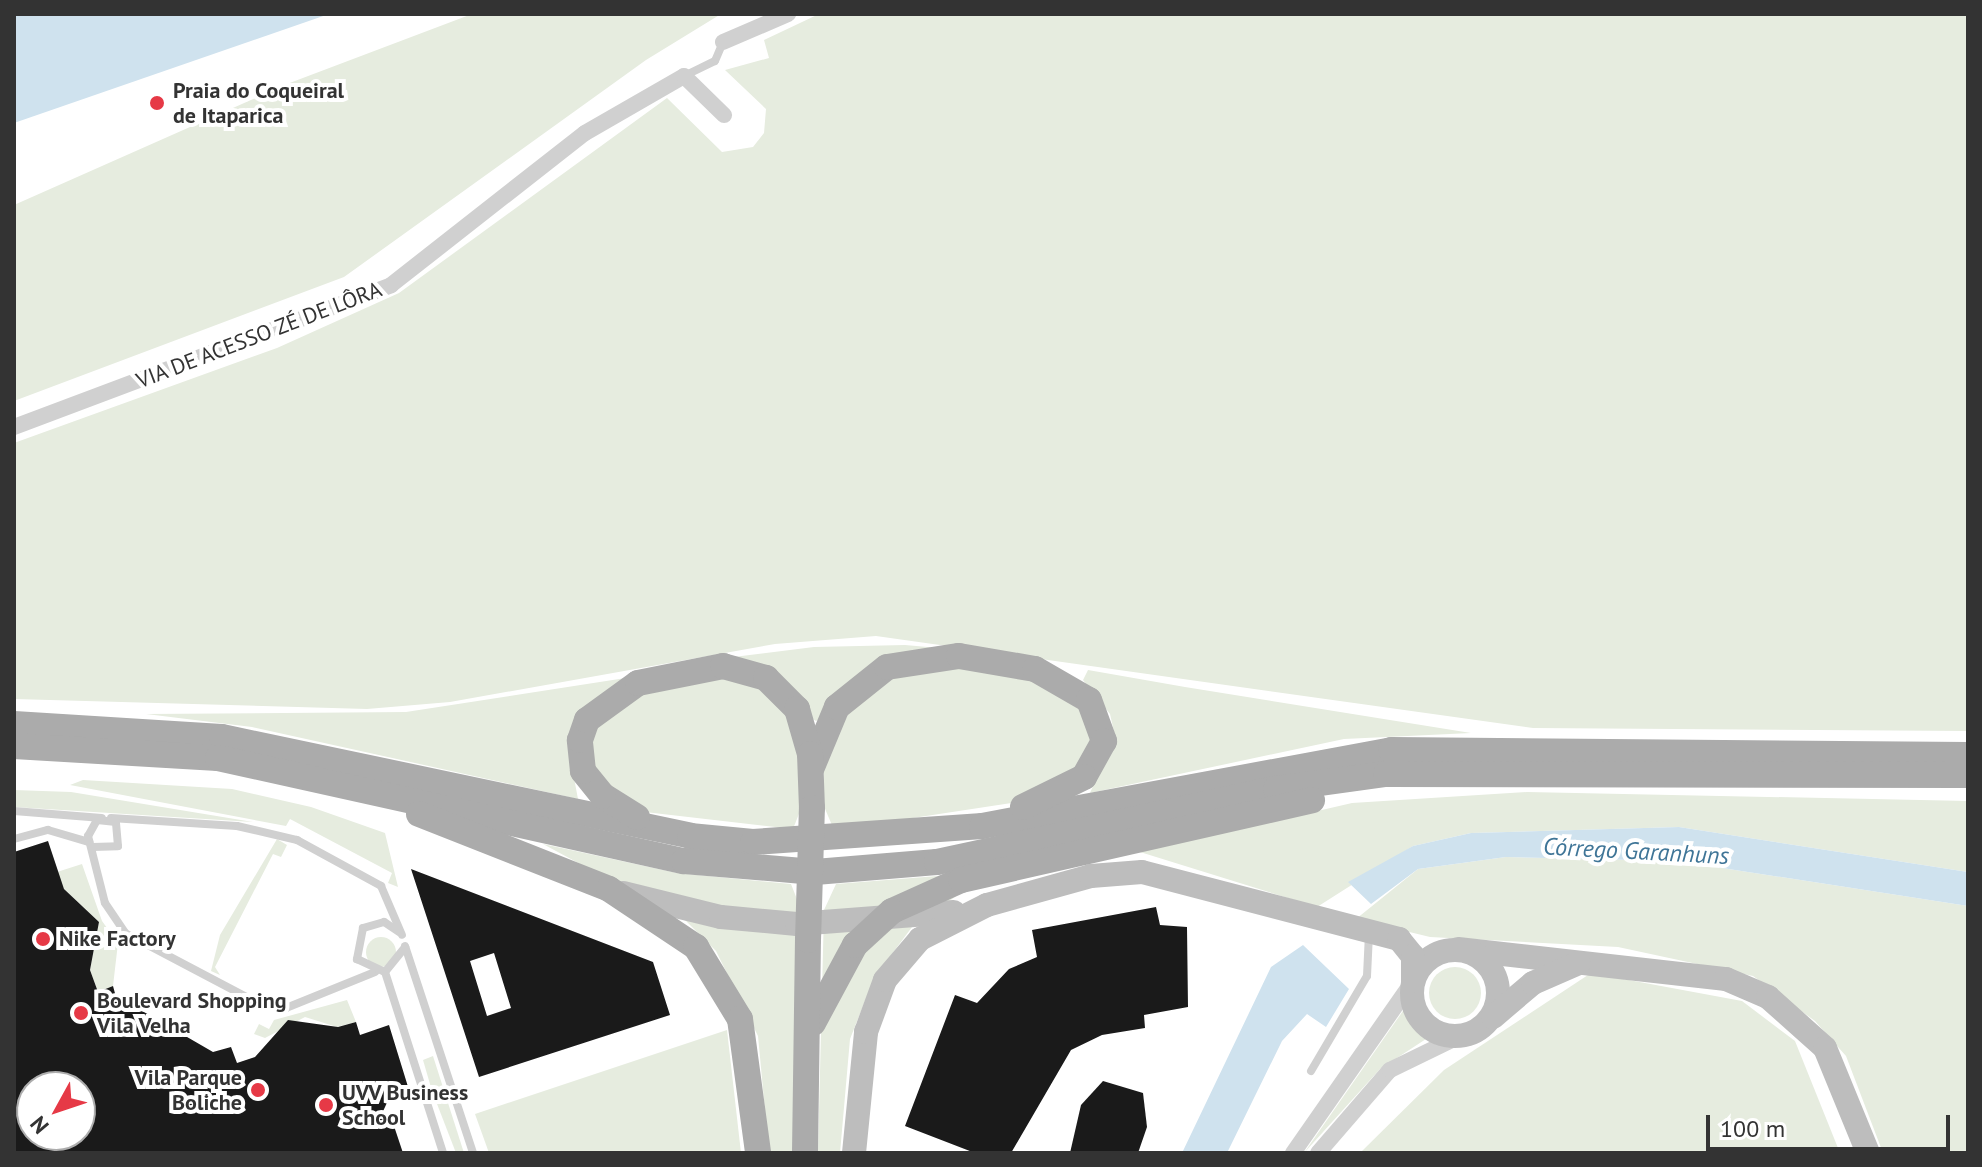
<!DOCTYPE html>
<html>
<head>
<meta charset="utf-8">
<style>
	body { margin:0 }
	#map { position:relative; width:1982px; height:1167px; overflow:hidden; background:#fff; font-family:"PT Sans",sans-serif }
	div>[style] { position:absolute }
	.green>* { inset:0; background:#e6ecdf }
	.round { border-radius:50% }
	.water>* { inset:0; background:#cfe2ee }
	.building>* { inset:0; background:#1a1a1a }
	.lane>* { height:8px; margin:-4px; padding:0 4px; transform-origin:4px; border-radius:4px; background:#d0d0d0 }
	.street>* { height:16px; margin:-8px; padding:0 8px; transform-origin:8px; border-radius:8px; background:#d0d0d0 }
	.secondary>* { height:24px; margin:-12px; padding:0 12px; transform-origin:12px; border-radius:12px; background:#bdbdbd }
	.secondary>.ring { margin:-12px; padding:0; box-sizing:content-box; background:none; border:24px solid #bdbdbd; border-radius:50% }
	.primary>* { height:26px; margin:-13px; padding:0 13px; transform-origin:13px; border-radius:13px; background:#ababab }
	.primary-bridge>* { height:26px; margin:-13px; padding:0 13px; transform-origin:13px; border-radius:13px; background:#ababab }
	.dots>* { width:22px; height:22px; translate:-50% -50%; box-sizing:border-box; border:4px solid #fff; border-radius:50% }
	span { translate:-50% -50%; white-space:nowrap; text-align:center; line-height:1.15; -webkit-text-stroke:8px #fff; paint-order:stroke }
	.poi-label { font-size:22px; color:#333; font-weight:700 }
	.left { translate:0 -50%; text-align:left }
	.right { translate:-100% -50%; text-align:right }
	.street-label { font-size:22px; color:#333 }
	.water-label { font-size:24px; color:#3f7597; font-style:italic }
	.frame { position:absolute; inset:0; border:16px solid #333; pointer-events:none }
	.north { position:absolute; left:16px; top:1071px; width:80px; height:80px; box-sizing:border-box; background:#fff; border:2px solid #adadad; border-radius:50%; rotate:230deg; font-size:22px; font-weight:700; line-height:32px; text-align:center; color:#333 }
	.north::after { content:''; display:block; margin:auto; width:28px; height:36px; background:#e63946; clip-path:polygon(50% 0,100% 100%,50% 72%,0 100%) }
	.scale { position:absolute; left:1706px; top:1115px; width:244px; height:36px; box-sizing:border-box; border:4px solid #333; border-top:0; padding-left:10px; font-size:24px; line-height:28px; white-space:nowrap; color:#333; -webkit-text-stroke:6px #fff; paint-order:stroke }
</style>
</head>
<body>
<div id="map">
	<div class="green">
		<div style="clip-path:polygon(472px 14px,721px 14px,646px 60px,344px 277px,14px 401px,14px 205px,287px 84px)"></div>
		<div style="clip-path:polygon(819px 14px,1968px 14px,1968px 731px,1533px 728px,876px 636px,775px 644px,450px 702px,367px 709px,14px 699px,14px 443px,277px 348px,399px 293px,667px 98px,722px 152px,753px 147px,764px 133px,766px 109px,725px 70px,769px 58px,764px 40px)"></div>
		<div style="clip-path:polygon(814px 647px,905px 645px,950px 649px,932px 649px,816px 721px,717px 659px)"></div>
		<div style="clip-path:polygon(922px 664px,1039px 677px,1093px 720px,1090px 758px,1018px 802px,834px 830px,823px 804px,824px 756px,860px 694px)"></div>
		<div style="clip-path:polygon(1088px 670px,1185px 687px,1471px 733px,1344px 739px,1090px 793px,1115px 736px,1110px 714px,1083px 680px)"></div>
		<div style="clip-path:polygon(721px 674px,762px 683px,797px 729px,802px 806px,793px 829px,645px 812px,598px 781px,587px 738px,617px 700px)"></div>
		<div style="clip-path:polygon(632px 677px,567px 741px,578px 799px,252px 727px,146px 714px,406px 712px)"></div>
		<div style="clip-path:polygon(83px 780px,232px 789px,311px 807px,385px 833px,398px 887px,388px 883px,392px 873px,290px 819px,286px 826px,70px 785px)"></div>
		<div style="clip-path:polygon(14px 790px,71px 792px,253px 822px,14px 807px)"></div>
		<div style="clip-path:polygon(1527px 792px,1968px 801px,1968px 872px,1679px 827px,1471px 833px,1413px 846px,1317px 907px,1140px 852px,1352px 803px)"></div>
		<div style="clip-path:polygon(277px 839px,287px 845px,281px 857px,273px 854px,215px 967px,220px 975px,211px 971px,220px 935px)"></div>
		<div style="clip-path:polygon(543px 844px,677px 873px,791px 884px,802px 912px,793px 1153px,769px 1153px,758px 1036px,716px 951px,686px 921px)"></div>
		<div style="clip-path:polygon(1506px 857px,1677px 861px,1968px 906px,1968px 1153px,1883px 1153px,1846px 1056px,1815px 1021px,1753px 976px,1618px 947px,1430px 937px,1356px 919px,1418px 869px)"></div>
		<div style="clip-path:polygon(82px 864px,102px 921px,118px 943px,113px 986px,98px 992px,90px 970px,99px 922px,64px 889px,57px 872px)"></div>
		<div style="clip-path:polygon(950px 875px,982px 878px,912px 927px,874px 978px,850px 1039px,840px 1153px,818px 1153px,824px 910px,836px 884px)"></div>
		<div class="round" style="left:366px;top:937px;width:30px;height:30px"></div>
		<div class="round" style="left:1429px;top:967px;width:52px;height:52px"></div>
		<div style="clip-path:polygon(1591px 973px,1742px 1001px,1795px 1041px,1840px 1153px,1360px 1153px,1444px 1070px)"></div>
		<div style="clip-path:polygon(347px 1000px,356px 1022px,337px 1027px,305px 1017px,265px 1038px,254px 1034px,259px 1024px,269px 1029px,274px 1020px)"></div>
		<div style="clip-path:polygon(1405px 1008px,1426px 1039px,1380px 1069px,1304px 1153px)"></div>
		<div style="clip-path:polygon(727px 1030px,741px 1153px,489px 1153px,475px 1114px)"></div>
		<div style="clip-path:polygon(433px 1056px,464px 1153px,456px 1153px,432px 1091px,423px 1060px)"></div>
	</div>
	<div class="water">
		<div style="clip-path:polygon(14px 14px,329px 14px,14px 123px)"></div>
		<div style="clip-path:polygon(1679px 827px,1968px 872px,1968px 906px,1677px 861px,1506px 857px,1418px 869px,1371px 904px,1348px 882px,1413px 846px,1471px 833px)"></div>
		<div style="clip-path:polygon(1303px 945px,1349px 989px,1326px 1027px,1307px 1014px,1282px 1041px,1227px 1153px,1182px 1153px,1271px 967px)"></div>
	</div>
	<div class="building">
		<div style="clip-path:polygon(evenodd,48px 841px,64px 889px,99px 922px,90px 970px,98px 992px,113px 986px,119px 1008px,137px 1008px,213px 1052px,231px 1047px,237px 1063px,255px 1057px,288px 1020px,338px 1027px,356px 1022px,360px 1035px,389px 1025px,409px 1090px,390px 1096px,380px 1118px,393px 1123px,403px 1153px,14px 1153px,14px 852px,48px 841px,32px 1087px,80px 1087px,80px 1135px,32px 1135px,32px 1087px)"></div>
		<div style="clip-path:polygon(evenodd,411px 869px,653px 962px,670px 1015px,479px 1077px,411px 869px,494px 953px,511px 1008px,487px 1016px,470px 961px,494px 953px)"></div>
		<div style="clip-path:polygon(1156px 907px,1160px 925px,1187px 927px,1188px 1007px,1144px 1015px,1145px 1028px,1102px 1035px,1071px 1050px,1011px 1153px,975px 1153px,905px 1126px,955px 995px,977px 1003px,1009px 969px,1037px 957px,1032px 930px)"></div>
		<div style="clip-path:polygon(1103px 1081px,1143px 1093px,1147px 1127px,1138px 1153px,1070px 1153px,1081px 1105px)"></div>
	</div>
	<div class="lane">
		<div style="left:684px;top:76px;width:34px;rotate:-26deg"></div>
		<div style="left:715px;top:61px;width:21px;rotate:-67deg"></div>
		<div style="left:14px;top:811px;width:88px;rotate:4.5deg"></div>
		<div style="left:111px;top:818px;width:126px;rotate:3.6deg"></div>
		<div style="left:237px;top:826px;width:62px;rotate:13.1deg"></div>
		<div style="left:297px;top:840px;width:96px;rotate:28.7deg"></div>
		<div style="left:381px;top:886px;width:53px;rotate:66.8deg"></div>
		<div style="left:14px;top:839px;width:35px;rotate:-15deg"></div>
		<div style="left:48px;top:830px;width:43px;rotate:16.3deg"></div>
		<div style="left:93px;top:847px;width:25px;rotate:-2deg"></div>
		<div style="left:118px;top:846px;width:24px;rotate:-95deg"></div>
		<div style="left:116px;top:822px;width:19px;rotate:-174deg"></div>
		<div style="left:97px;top:820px;width:18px;rotate:119deg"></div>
		<div style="left:88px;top:836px;width:69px;rotate:75.8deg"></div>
		<div style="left:105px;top:903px;width:36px;rotate:56deg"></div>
		<div style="left:125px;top:933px;width:148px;rotate:27.8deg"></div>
		<div style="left:256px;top:1002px;width:31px;rotate:11deg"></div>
		<div style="left:286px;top:1008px;width:96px;rotate:-22deg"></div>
		<div style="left:399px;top:932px;width:18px;rotate:-146deg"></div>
		<div style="left:384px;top:922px;width:22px;rotate:164deg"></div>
		<div style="left:363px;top:928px;width:32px;rotate:101deg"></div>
		<div style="left:357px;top:959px;width:31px;rotate:25deg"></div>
		<div style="left:385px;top:972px;width:32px;rotate:-51deg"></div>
		<div style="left:405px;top:946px;width:218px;rotate:71.8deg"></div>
		<div style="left:385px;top:972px;width:190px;rotate:72.2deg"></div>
		<div style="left:1311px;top:1071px;width:110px;rotate:-59.5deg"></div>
		<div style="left:1367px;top:976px;width:42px;rotate:-87.3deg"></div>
	</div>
	<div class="street">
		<div style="left:723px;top:42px;width:71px;rotate:-23.3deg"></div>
		<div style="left:14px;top:427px;width:403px;rotate:-20.6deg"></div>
		<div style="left:391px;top:285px;width:246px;rotate:-38.1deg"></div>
		<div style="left:585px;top:133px;width:114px;rotate:-29.9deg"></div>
		<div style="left:684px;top:76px;width:56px;rotate:44.3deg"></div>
		<div style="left:1293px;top:1153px;width:210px;rotate:-55.1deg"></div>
		<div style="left:1318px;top:1153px;width:110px;rotate:-49.1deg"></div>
		<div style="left:1390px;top:1070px;width:76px;rotate:-25.9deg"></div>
	</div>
	<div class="secondary">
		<div style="left:623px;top:893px;width:101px;rotate:13.8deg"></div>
		<div style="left:721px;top:917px;width:76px;rotate:5.3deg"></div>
		<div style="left:797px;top:924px;width:157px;rotate:-4.4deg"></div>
		<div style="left:1458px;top:949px;width:270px;rotate:6.4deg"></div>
		<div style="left:1726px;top:979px;width:46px;rotate:23.2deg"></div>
		<div style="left:1768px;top:997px;width:76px;rotate:41.8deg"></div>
		<div style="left:1825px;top:1048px;width:113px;rotate:67.7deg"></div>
		<div class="ring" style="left:1412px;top:950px;width:62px;height:62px"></div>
		<div style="left:1493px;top:1017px;width:52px;rotate:-40.4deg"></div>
		<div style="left:1533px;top:983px;width:50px;rotate:-23.5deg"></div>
		<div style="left:854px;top:1153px;width:122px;rotate:-84.3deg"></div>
		<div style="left:866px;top:1032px;width:55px;rotate:-69.9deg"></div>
		<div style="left:885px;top:980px;width:54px;rotate:-49.5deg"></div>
		<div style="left:920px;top:939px;width:75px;rotate:-26.9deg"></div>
		<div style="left:987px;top:905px;width:108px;rotate:-15.6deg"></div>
		<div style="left:1091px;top:876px;width:51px;rotate:-4.5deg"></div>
		<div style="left:1142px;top:872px;width:266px;rotate:14.6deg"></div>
		<div style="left:1399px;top:939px;width:22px;rotate:51deg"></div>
		<div style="left:1413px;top:956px;width:25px;rotate:90deg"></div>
	</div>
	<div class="primary">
		<div style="left:14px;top:724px;width:208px;rotate:3.6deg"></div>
		<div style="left:222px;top:737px;width:478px;rotate:11.9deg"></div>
		<div style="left:690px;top:836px;width:63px;rotate:5.4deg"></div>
		<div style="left:753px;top:842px;width:230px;rotate:-4deg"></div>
		<div style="left:982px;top:826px;width:416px;rotate:-10.5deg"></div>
		<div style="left:1391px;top:750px;width:577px;rotate:0.5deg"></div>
		<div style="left:14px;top:746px;width:204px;rotate:3.4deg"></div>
		<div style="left:218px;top:758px;width:477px;rotate:12.5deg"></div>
		<div style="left:684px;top:861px;width:131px;rotate:4.8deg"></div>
		<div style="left:815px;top:872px;width:122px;rotate:-4.7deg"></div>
		<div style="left:937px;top:862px;width:347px;rotate:-12.2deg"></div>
		<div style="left:1276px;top:789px;width:111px;rotate:-7.8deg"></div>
		<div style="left:1386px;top:774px;width:582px;rotate:0.1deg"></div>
		<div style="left:812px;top:767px;width:65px;rotate:-67.4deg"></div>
		<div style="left:837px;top:707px;width:64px;rotate:-38.7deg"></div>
		<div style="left:887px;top:667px;width:73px;rotate:-8.7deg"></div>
		<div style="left:959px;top:656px;width:77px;rotate:9.7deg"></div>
		<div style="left:1035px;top:669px;width:62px;rotate:29.9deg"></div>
		<div style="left:1089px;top:700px;width:44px;rotate:69.9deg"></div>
		<div style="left:1104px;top:741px;width:41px;rotate:119.1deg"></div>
		<div style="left:1084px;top:777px;width:68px;rotate:153.8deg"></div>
		<div style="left:419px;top:814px;width:204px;rotate:21.5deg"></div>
		<div style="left:609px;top:889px;width:105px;rotate:33.7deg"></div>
		<div style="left:696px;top:947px;width:84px;rotate:58.6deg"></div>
		<div style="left:740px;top:1019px;width:135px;rotate:82.3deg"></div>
		<div style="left:637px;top:817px;width:40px;rotate:-148deg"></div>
		<div style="left:603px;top:796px;width:32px;rotate:-129deg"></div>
		<div style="left:583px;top:771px;width:31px;rotate:-96deg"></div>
		<div style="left:580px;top:740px;width:21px;rotate:-71deg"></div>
		<div style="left:587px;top:720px;width:63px;rotate:-36deg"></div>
		<div style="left:638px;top:683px;width:87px;rotate:-11.3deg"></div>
		<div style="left:723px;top:666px;width:45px;rotate:15.6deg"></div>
		<div style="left:766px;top:678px;width:44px;rotate:45deg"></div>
		<div style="left:797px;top:709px;width:47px;rotate:73.9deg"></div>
		<div style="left:810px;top:754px;width:54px;rotate:87.9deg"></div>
		<div style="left:892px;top:911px;width:76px;rotate:-24.2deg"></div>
		<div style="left:961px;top:880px;width:360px;rotate:-12.8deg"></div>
		<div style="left:813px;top:1023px;width:89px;rotate:-61.7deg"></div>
		<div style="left:805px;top:1153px;width:213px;rotate:-89.2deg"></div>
	</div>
	<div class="primary-bridge">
		<div style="left:808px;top:940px;width:132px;rotate:-88.3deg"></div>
		<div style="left:855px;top:945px;width:50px;rotate:-42.6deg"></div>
	</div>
	<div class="dots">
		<div style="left:157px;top:103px;background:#e63946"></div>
		<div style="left:43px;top:939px;background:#e63946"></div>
		<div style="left:81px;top:1013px;background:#e63946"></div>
		<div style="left:258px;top:1090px;background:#e63946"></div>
		<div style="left:326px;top:1105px;background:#e63946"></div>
	</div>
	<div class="poi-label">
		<span class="left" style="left:173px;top:103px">Praia do Coqueiral<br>de Itaparica</span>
		<span class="left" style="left:59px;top:939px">Nike Factory</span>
		<span class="left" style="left:97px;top:1013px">Boulevard Shopping<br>Vila Velha</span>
		<span class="right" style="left:242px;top:1090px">Vila Parque<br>Boliche</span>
		<span class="left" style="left:342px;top:1105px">UVV Business<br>School</span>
	</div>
	<div class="street-label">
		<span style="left:259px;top:335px;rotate:-21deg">VIA DE ACESSO ZÉ DE LÔRA</span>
	</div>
	<div class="water-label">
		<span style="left:1636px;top:851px;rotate:3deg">Córrego Garanhuns</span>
	</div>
	<div class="frame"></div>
	<div class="north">N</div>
	<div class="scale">100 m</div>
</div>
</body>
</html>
